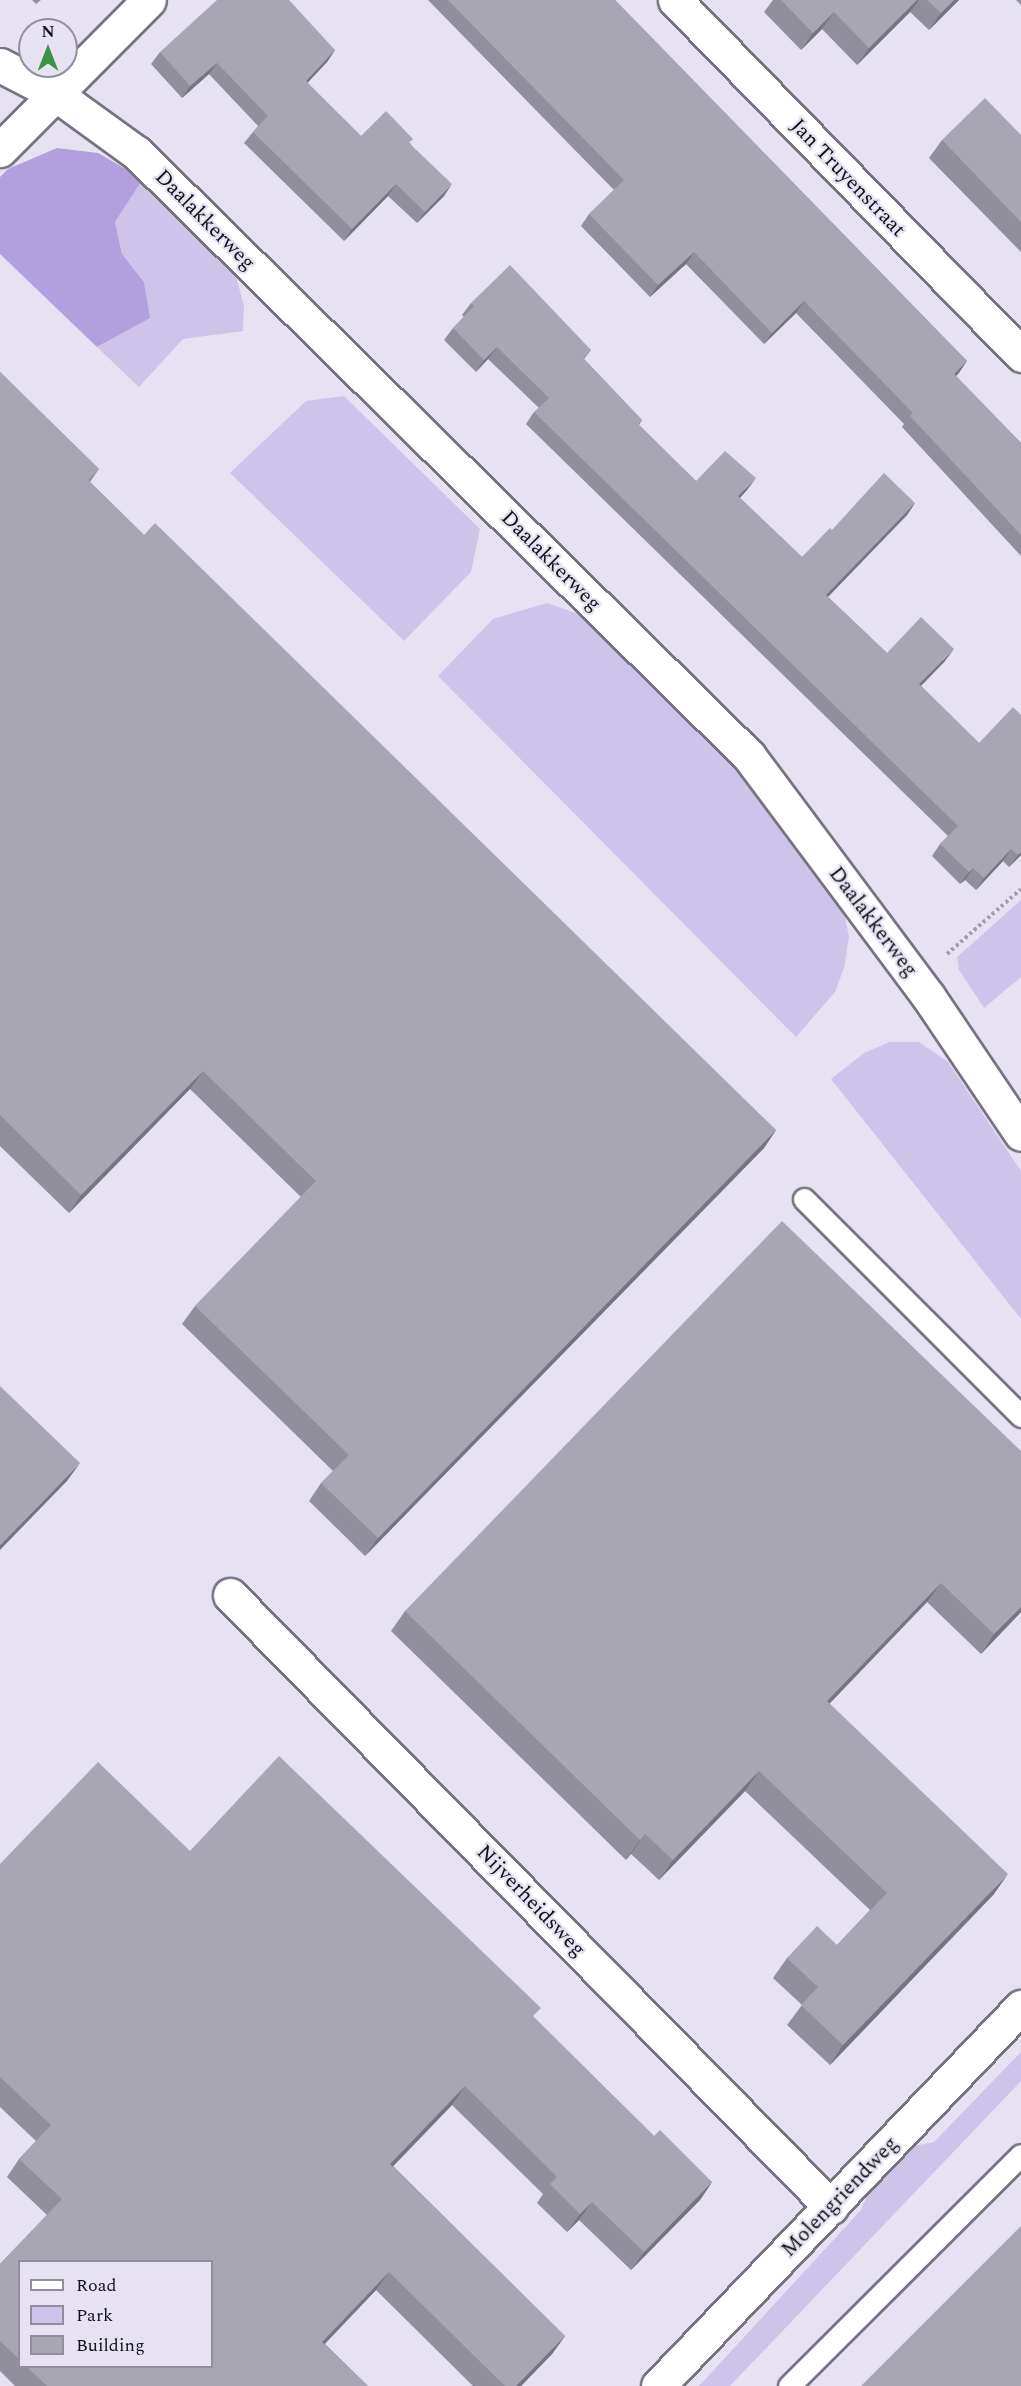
<!DOCTYPE html>
<html>
<head>
<meta charset="utf-8">
<style>
	body { margin:0 }
	#map { position:relative; width:1021px; height:2386px; overflow:hidden; background:#e6e2f2; font-family:Spectral,serif }
	div>[style] { position:absolute }
	.green>* { inset:0; background:#cec4ea }
	.forest>* { inset:0; background:#b2a0de }
	.path>* { height:4px; margin-top:-2px; transform-origin:0; background:repeating-linear-gradient(90deg,#a19eaa 0 3px,transparent 0 6px) }
	.roads { filter:drop-shadow(2px 0 #777381) drop-shadow(-2px 0 #777381) drop-shadow(0 2px #777381) drop-shadow(0 -2px #777381) }
	.lane>* { height:21px; margin:-10.5px; padding:0 10.5px; transform-origin:10.5px; border-radius:10.5px; background:#fff }
	.street>* { height:33px; margin:-16.5px; padding:0 16.5px; transform-origin:16.5px; border-radius:16.5px; background:#fff }
	.wall>* { inset:0; background:#918f9b }
	.shaded-wall>* { inset:0; background:#76747e }
	.building>* { inset:0; background:#a9a6b4 }
	span { translate:-50% -50%; white-space:nowrap; text-align:center; line-height:1.15; -webkit-text-stroke:4.5px #e6e2f2; paint-order:stroke }
	.street-label { font-size:21px; color:#111015 }
	.legend { position:absolute; left:18px; top:2260px; width:195px; height:108px; box-sizing:border-box; background:#e6e2f2; border:2px solid #918e9a; margin:0; padding:8px 10px; list-style:none; font-size:18px; color:#111015 }
	.legend li { display:flex; align-items:center; gap:12px; height:30px }
	.legend b { width:30px; border:2px solid #918e9a }
	.north { position:absolute; left:18px; top:18px; width:60px; height:60px; box-sizing:border-box; background:#e6e2f2; border:2px solid #918e9a; border-radius:50%; rotate:0deg; font-size:16px; font-weight:700; line-height:24px; text-align:center; color:#111015 }
	.north::after { content:''; display:block; margin:auto; width:21px; height:27px; background:#359447; clip-path:polygon(50% 0,100% 100%,50% 72%,0 100%) }
</style>
</head>
<body>
<div id="map">
	<div class="green">
		<div style="clip-path:polygon(143px 179px,235px 272px,244px 306px,243px 331px,183px 339px,139px 387px,97px 347px,149px 318px,144px 282px,122px 254px,115px 222px)"></div>
		<div style="clip-path:polygon(344px 396px,480px 529px,471px 572px,404px 641px,230px 473px,306px 401px)"></div>
		<div style="clip-path:polygon(547px 603px,593px 619px,747px 772px,841px 896px,849px 937px,844px 968px,835px 992px,796px 1037px,438px 676px,493px 619px)"></div>
		<div style="clip-path:polygon(1021px 900px,1021px 977px,984px 1008px,959px 970px,957px 957px)"></div>
		<div style="clip-path:polygon(890px 1042px,919px 1042px,948px 1062px,1021px 1171px,1021px 1319px,831px 1079px,864px 1053px)"></div>
		<div style="clip-path:polygon(1021px 2052px,1021px 2081px,730px 2386px,699px 2386px,861px 2210px,873px 2182px,904px 2148px,934px 2142px)"></div>
	</div>
	<div class="forest">
		<div style="clip-path:polygon(57px 148px,98px 153px,143px 179px,115px 222px,122px 254px,144px 282px,150px 318px,97px 347px,0 254px,0 177px,8px 169px)"></div>
	</div>
	<div class="path">
		<div style="left:947px;top:954px;width:98px;rotate:-41.3deg"></div>
	</div>
	<div class="roads">
		<div class="lane">
			<div style="left:804px;top:1199px;width:307px;rotate:45deg"></div>
			<div style="left:789px;top:2386px;width:327px;rotate:-44.9deg"></div>
		</div>
		<div class="street">
			<div style="left:675px;top:0;width:496px;rotate:45.7deg"></div>
			<div style="left:0;top:65px;width:61px;rotate:27.4deg"></div>
			<div style="left:54px;top:93px;width:102px;rotate:35.9deg"></div>
			<div style="left:137px;top:153px;width:859px;rotate:44.58deg"></div>
			<div style="left:749px;top:756px;width:299px;rotate:53.3deg"></div>
			<div style="left:928px;top:996px;width:166px;rotate:56deg"></div>
			<div style="left:0;top:150px;width:211px;rotate:-45.2deg"></div>
			<div style="left:230px;top:1595px;width:858px;rotate:45.52deg"></div>
			<div style="left:658px;top:2386px;width:525px;rotate:-46.24deg"></div>
		</div>
	</div>
	<div class="wall">
		<div style="clip-path:polygon(32px 0,41px 0,36px 4px)"></div>
		<div style="clip-path:polygon(428px 0,615px 0,967px 361px,956px 376px,1021px 443px,1021px 556px,902px 427px,904px 424px,796px 313px,764px 344px,686px 264px,650px 297px,581px 226px,589px 214px,614px 190px)"></div>
		<div style="clip-path:polygon(773px 0,959px 0,929px 30px,910px 12px,857px 65px,822px 29px,801px 50px,764px 12px)"></div>
		<div style="clip-path:polygon(1016px 0,1021px 0,1021px 5px)"></div>
		<div style="clip-path:polygon(335px 50px,327px 62px,307px 83px,361px 136px,410px 143px,444px 196px,417px 223px,388px 196px,344px 241px,244px 143px,253px 132px,258px 126px,209px 74px,182px 98px,151px 64px,160px 52px)"></div>
		<div style="clip-path:polygon(1021px 135px,1021px 252px,929px 158px,942px 140px)"></div>
		<div style="clip-path:polygon(471px 303px,591px 350px,584px 359px,642px 420px,639px 425px,696px 481px,747px 490px,740px 498px,802px 557px,832px 530px,915px 503px,907px 515px,828px 597px,887px 653px,945px 661px,921px 686px,979px 743px,1021px 715px,1021px 855px,1009px 867px,1003px 861px,976px 890px,965px 880px,960px 884px,932px 856px,940px 844px,948px 836px,526px 424px,534px 412px,539px 408px,488px 359px,476px 372px,444px 340px,453px 328px,464px 317px,462px 315px)"></div>
		<div style="clip-path:polygon(0 372px,99px 469px,90px 482px,144px 535px,776px 1130px,764px 1148px,365px 1556px,309px 1501px,321px 1483px,333px 1471px,182px 1324px,195px 1306px,301px 1197px,190px 1089px,69px 1213px,0 1146px)"></div>
		<div style="clip-path:polygon(1021px 1451px,1021px 1612px,981px 1654px,927px 1602px,829px 1703px,994px 1894px,830px 2065px,787px 2025px,802px 2005px,773px 1978px,787px 1958px,837px 1945px,870px 1910px,745px 1791px,659px 1880px,631px 1854px,626px 1860px,391px 1631px,405px 1611px)"></div>
		<div style="clip-path:polygon(evenodd,190px 1851px,534px 2018px,654px 2136px,712px 2182px,700px 2200px,631px 2270px,579px 2220px,567px 2232px,537px 2203px,543px 2194px,452px 2105px,393px 2166px,565px 2336px,552px 2354px,521px 2386px,473px 2386px,376px 2290px,325px 2344px,368px 2386px,15px 2386px,0 2371px,0 2264px,47px 2215px,7px 2177px,19px 2159px,36px 2141px,0 2107px,0 1864px,190px 1851px,20px 2262px,212px 2367px,20px 2367px,20px 2262px)"></div>
	</div>
	<div class="shaded-wall">
		<div style="clip-path:polygon(917px 0,919px 0,910px 12px,857px 65px,869px 48px)"></div>
		<div style="clip-path:polygon(954px 0,959px 0,929px 30px,941px 13px)"></div>
		<div style="clip-path:polygon(834px 12px,822px 29px,801px 50px,813px 33px)"></div>
		<div style="clip-path:polygon(335px 50px,327px 62px,298px 93px,306px 81px)"></div>
		<div style="clip-path:polygon(217px 63px,209px 74px,182px 98px,190px 86px)"></div>
		<div style="clip-path:polygon(396px 184px,388px 196px,344px 241px,352px 229px)"></div>
		<div style="clip-path:polygon(452px 184px,444px 196px,417px 223px,425px 212px)"></div>
		<div style="clip-path:polygon(694px 252px,686px 264px,650px 297px,658px 285px)"></div>
		<div style="clip-path:polygon(804px 301px,796px 313px,764px 344px,772px 333px)"></div>
		<div style="clip-path:polygon(497px 347px,488px 359px,476px 372px,484px 360px)"></div>
		<div style="clip-path:polygon(967px 361px,959px 373px,946px 386px,954px 374px)"></div>
		<div style="clip-path:polygon(756px 478px,747px 490px,730px 508px,738px 496px)"></div>
		<div style="clip-path:polygon(915px 503px,907px 515px,818px 607px,826px 595px)"></div>
		<div style="clip-path:polygon(954px 649px,945px 661px,911px 696px,919px 684px)"></div>
		<div style="clip-path:polygon(1011px 849px,1003px 861px,976px 890px,984px 878px)"></div>
		<div style="clip-path:polygon(1021px 852px,1021px 855px,1009px 867px,1018px 855px)"></div>
		<div style="clip-path:polygon(973px 868px,965px 880px,960px 884px,969px 872px)"></div>
		<div style="clip-path:polygon(203px 1071px,190px 1089px,69px 1213px,81px 1195px)"></div>
		<div style="clip-path:polygon(776px 1130px,764px 1148px,365px 1556px,378px 1538px)"></div>
		<div style="clip-path:polygon(80px 1463px,67px 1481px,0 1550px,0 1545px)"></div>
		<div style="clip-path:polygon(941px 1583px,927px 1602px,813px 1721px,827px 1701px)"></div>
		<div style="clip-path:polygon(1021px 1607px,1021px 1612px,981px 1654px,994px 1634px)"></div>
		<div style="clip-path:polygon(759px 1771px,745px 1791px,659px 1880px,673px 1860px)"></div>
		<div style="clip-path:polygon(645px 1834px,631px 1854px,626px 1860px,640px 1840px)"></div>
		<div style="clip-path:polygon(1008px 1874px,994px 1894px,830px 2065px,843px 2045px)"></div>
		<div style="clip-path:polygon(465px 2086px,452px 2105px,378px 2182px,390px 2164px)"></div>
		<div style="clip-path:polygon(712px 2182px,700px 2200px,631px 2270px,644px 2252px)"></div>
		<div style="clip-path:polygon(592px 2202px,579px 2220px,567px 2232px,580px 2214px)"></div>
		<div style="clip-path:polygon(389px 2272px,376px 2290px,309px 2360px,322px 2342px)"></div>
		<div style="clip-path:polygon(565px 2336px,552px 2354px,521px 2386px,516px 2386px)"></div>
	</div>
	<div class="building">
		<div style="clip-path:polygon(217px 0,289px 0,335px 50px,306px 81px,361px 136px,386px 111px,413px 139px,409px 143px,452px 184px,425px 212px,396px 184px,352px 229px,253px 132px,268px 116px,217px 63px,190px 86px,160px 52px)"></div>
		<div style="clip-path:polygon(448px 0,615px 0,967px 361px,954px 374px,1021px 443px,1021px 535px,910px 416px,913px 413px,804px 301px,772px 333px,694px 252px,658px 285px,589px 214px,624px 180px)"></div>
		<div style="clip-path:polygon(781px 0,917px 0,869px 48px,834px 12px,813px 33px)"></div>
		<div style="clip-path:polygon(927px 0,954px 0,941px 13px)"></div>
		<div style="clip-path:polygon(985px 98px,1021px 135px,1021px 222px,942px 140px)"></div>
		<div style="clip-path:polygon(510px 265px,591px 350px,583px 358px,642px 420px,638px 424px,696px 481px,725px 451px,756px 478px,738px 496px,802px 557px,830px 528px,832px 530px,884px 473px,915px 503px,826px 595px,887px 653px,921px 617px,954px 649px,919px 684px,979px 743px,1013px 707px,1021px 715px,1021px 852px,1018px 855px,1011px 849px,984px 878px,973px 868px,969px 872px,940px 844px,958px 826px,534px 412px,549px 398px,497px 347px,484px 360px,453px 328px,474px 306px,471px 303px)"></div>
		<div style="clip-path:polygon(0 372px,99px 469px,88px 480px,144px 535px,155px 523px,776px 1130px,378px 1538px,321px 1483px,349px 1455px,195px 1306px,316px 1181px,203px 1071px,81px 1195px,0 1115px)"></div>
		<div style="clip-path:polygon(782px 1221px,1021px 1451px,1021px 1607px,994px 1634px,941px 1583px,827px 1701px,1008px 1874px,843px 2045px,801px 2005px,818px 1987px,787px 1958px,817px 1926px,837px 1945px,887px 1893px,759px 1771px,673px 1860px,645px 1834px,640px 1840px,405px 1611px)"></div>
		<div style="clip-path:polygon(0 1386px,80px 1463px,0 1545px)"></div>
		<div style="clip-path:polygon(279px 1756px,541px 2008px,533px 2016px,654px 2136px,660px 2130px,712px 2182px,644px 2252px,592px 2202px,580px 2214px,550px 2184px,557px 2177px,465px 2086px,390px 2164px,565px 2336px,516px 2386px,505px 2386px,389px 2272px,322px 2342px,368px 2386px,47px 2386px,27px 2367px,212px 2367px,212px 2262px,20px 2262px,20px 2360px,0 2341px,0 2264px,62px 2199px,19px 2159px,51px 2125px,0 2077px,0 1864px,98px 1762px,190px 1851px)"></div>
		<div style="clip-path:polygon(1021px 2226px,1021px 2386px,861px 2386px)"></div>
	</div>
	<div class="street-label">
		<span style="left:848px;top:178px;rotate:46deg">Jan Truyenstraat</span>
		<span style="left:205px;top:220px;rotate:45deg">Daalakkerweg</span>
		<span style="left:551px;top:561px;rotate:45deg">Daalakkerweg</span>
		<span style="left:873px;top:922px;rotate:53deg">Daalakkerweg</span>
		<span style="left:531px;top:1901px;rotate:46deg">Nijverheidsweg</span>
		<span style="left:840px;top:2197px;rotate:-46deg">Molengriendweg</span>
	</div>
	<ul class="legend">
	<li><b style="height:8px;background:#fff"></b>Road</li>
	<li><b style="height:16px;background:#cec4ea"></b>Park</li>
	<li><b style="height:16px;background:#a9a6b4"></b>Building</li>
	</ul>
	<div class="north">N</div>
</div>
</body>
</html>
